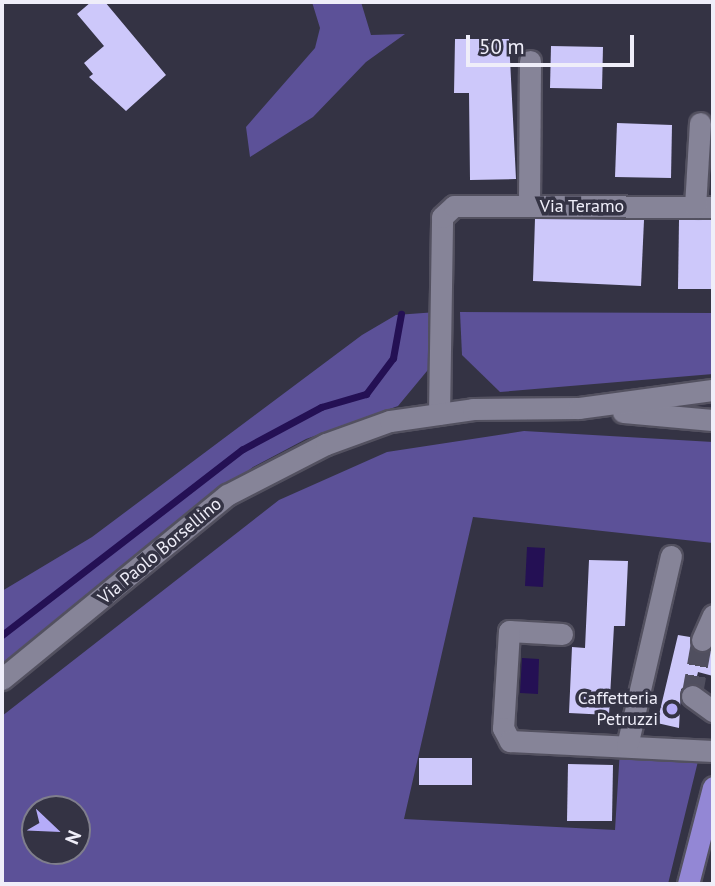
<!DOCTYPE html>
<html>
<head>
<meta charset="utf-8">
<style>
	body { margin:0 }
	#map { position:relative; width:715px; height:886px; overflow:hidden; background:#343344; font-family:"PT Sans",sans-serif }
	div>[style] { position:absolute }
	.green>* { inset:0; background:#5c5198 }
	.water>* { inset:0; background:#241054 }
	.stream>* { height:7px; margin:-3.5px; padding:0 3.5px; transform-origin:3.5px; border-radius:3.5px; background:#241054 }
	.building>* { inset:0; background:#cdc8fa }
	.minor-tunnel>* { height:21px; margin-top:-10.5px; transform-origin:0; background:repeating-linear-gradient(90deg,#504f5f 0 21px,transparent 0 31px) }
	.roads { filter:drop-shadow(2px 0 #535160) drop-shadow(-2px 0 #535160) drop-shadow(0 2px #535160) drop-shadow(0 -2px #535160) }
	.minor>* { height:21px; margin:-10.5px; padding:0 10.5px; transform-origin:10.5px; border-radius:10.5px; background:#868498 }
	.major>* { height:21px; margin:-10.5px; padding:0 10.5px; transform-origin:10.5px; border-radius:10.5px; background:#9387d5 }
	.dots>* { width:19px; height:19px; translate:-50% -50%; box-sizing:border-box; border:4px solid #343344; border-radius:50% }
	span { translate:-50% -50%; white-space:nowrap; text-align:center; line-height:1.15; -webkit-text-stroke:7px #343344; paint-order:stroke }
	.street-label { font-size:18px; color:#efeef9 }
	.poi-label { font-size:18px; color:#efeef9 }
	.right { translate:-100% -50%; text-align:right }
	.frame { position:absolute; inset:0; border:4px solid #efeef9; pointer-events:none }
	.north { position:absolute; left:21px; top:795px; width:70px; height:70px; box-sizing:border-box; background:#343344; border:2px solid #7f7e8c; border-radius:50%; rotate:113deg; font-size:19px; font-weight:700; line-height:28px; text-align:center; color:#efeef9 }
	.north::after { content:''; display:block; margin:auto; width:24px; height:32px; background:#b5acf9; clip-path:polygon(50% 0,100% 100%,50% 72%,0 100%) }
	.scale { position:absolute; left:466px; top:35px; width:168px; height:32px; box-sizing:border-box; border:4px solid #efeef9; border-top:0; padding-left:9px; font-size:21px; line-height:24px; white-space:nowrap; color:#efeef9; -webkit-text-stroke:5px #343344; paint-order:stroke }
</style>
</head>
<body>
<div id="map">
	<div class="green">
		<div style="clip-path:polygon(312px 2px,361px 2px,371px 35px,405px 34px,366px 62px,313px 117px,250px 157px,246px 127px,315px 48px,320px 28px)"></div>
		<div style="clip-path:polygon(437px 312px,432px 365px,398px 406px,306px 439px,253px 467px,2px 667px,2px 591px,92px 537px,362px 335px,396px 315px)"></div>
		<div style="clip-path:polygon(460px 312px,713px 313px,713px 374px,500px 392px,462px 355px)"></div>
		<div style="clip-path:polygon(evenodd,524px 431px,713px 442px,713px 543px,473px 517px,404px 819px,615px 830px,620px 749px,700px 753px,668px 884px,2px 884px,2px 716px,279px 500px,387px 452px,524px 431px,35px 809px,77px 809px,77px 851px,35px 851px,35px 809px)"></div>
	</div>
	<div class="water">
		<div style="clip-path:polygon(527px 547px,545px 548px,543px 587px,525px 586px)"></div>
		<div style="clip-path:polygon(522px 658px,539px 659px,538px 694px,520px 693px)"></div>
	</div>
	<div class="stream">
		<div style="left:2px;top:635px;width:304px;rotate:-37.7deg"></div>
		<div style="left:243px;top:449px;width:89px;rotate:-28.3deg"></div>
		<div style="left:321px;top:407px;width:47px;rotate:-16.1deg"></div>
		<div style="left:366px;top:394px;width:45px;rotate:-53.1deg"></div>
		<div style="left:393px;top:358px;width:45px;rotate:-79.7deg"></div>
	</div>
	<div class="building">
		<div style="clip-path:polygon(91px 2px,105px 2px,166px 75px,126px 111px,89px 77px,93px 74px,84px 63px,104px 46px,77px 14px)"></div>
		<div style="clip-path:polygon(455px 39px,509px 39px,516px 179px,470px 180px,469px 93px,454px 93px)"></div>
		<div style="clip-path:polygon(551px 46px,603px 47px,602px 89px,550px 88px)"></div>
		<div style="clip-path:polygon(617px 123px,672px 125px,671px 178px,615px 177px)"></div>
		<div style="clip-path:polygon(535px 219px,644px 220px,641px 286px,533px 281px)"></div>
		<div style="clip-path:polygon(679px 220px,713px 220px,713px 289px,678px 289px)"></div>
		<div style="clip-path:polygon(589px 560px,628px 561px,625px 626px,614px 626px,609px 715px,569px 713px,572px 647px,585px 648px)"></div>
		<div style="clip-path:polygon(678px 635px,690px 637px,697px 652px,713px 646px,713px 676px,698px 672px,695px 684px,681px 689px,679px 728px,657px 723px)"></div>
		<div style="clip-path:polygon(419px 758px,472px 758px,472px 785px,419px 785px)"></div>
		<div style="clip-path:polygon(568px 764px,613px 765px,612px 821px,567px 821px)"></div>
	</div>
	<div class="minor-tunnel">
		<div style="left:692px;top:696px;width:57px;rotate:-79.9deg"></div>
	</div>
	<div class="roads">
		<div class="minor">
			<div style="left:530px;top:61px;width:145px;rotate:90.4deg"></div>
			<div style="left:529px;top:206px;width:184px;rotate:0.3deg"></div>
			<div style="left:695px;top:207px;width:84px;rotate:-86.6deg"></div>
			<div style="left:623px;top:412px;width:90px;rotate:5.1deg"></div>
			<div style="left:439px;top:414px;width:197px;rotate:-89.1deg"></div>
			<div style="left:442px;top:217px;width:16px;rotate:-43deg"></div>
			<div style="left:454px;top:206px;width:75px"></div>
			<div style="left:562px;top:634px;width:53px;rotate:-176.8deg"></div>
			<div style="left:509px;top:631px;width:97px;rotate:93.5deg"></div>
			<div style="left:503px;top:728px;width:15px;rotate:62deg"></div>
			<div style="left:510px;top:741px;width:203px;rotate:2.8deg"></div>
			<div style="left:702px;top:640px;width:27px;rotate:-66deg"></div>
			<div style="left:2px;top:679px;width:291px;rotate:-39.3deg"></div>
			<div style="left:227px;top:495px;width:111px;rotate:-27.3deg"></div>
			<div style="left:326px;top:444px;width:68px;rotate:-19.8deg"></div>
			<div style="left:390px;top:421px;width:84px;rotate:-8.2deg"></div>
			<div style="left:473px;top:409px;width:106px;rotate:-0.5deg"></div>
			<div style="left:579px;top:408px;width:135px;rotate:-7.7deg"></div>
			<div style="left:692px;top:696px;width:26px;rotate:36deg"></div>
			<div style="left:627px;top:746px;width:195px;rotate:-77deg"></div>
		</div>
		<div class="major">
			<div style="left:688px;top:884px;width:100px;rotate:-75.5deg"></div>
		</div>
	</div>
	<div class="dots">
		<div style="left:672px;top:709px;background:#b5acf9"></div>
	</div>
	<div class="street-label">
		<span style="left:582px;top:206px">Via Teramo</span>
		<span style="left:160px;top:551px;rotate:-40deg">Via Paolo Borsellino</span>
	</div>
	<div class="poi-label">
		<span class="right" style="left:658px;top:709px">Caffetteria<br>Petruzzi</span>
	</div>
	<div class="frame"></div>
	<div class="north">N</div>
	<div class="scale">50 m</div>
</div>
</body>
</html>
